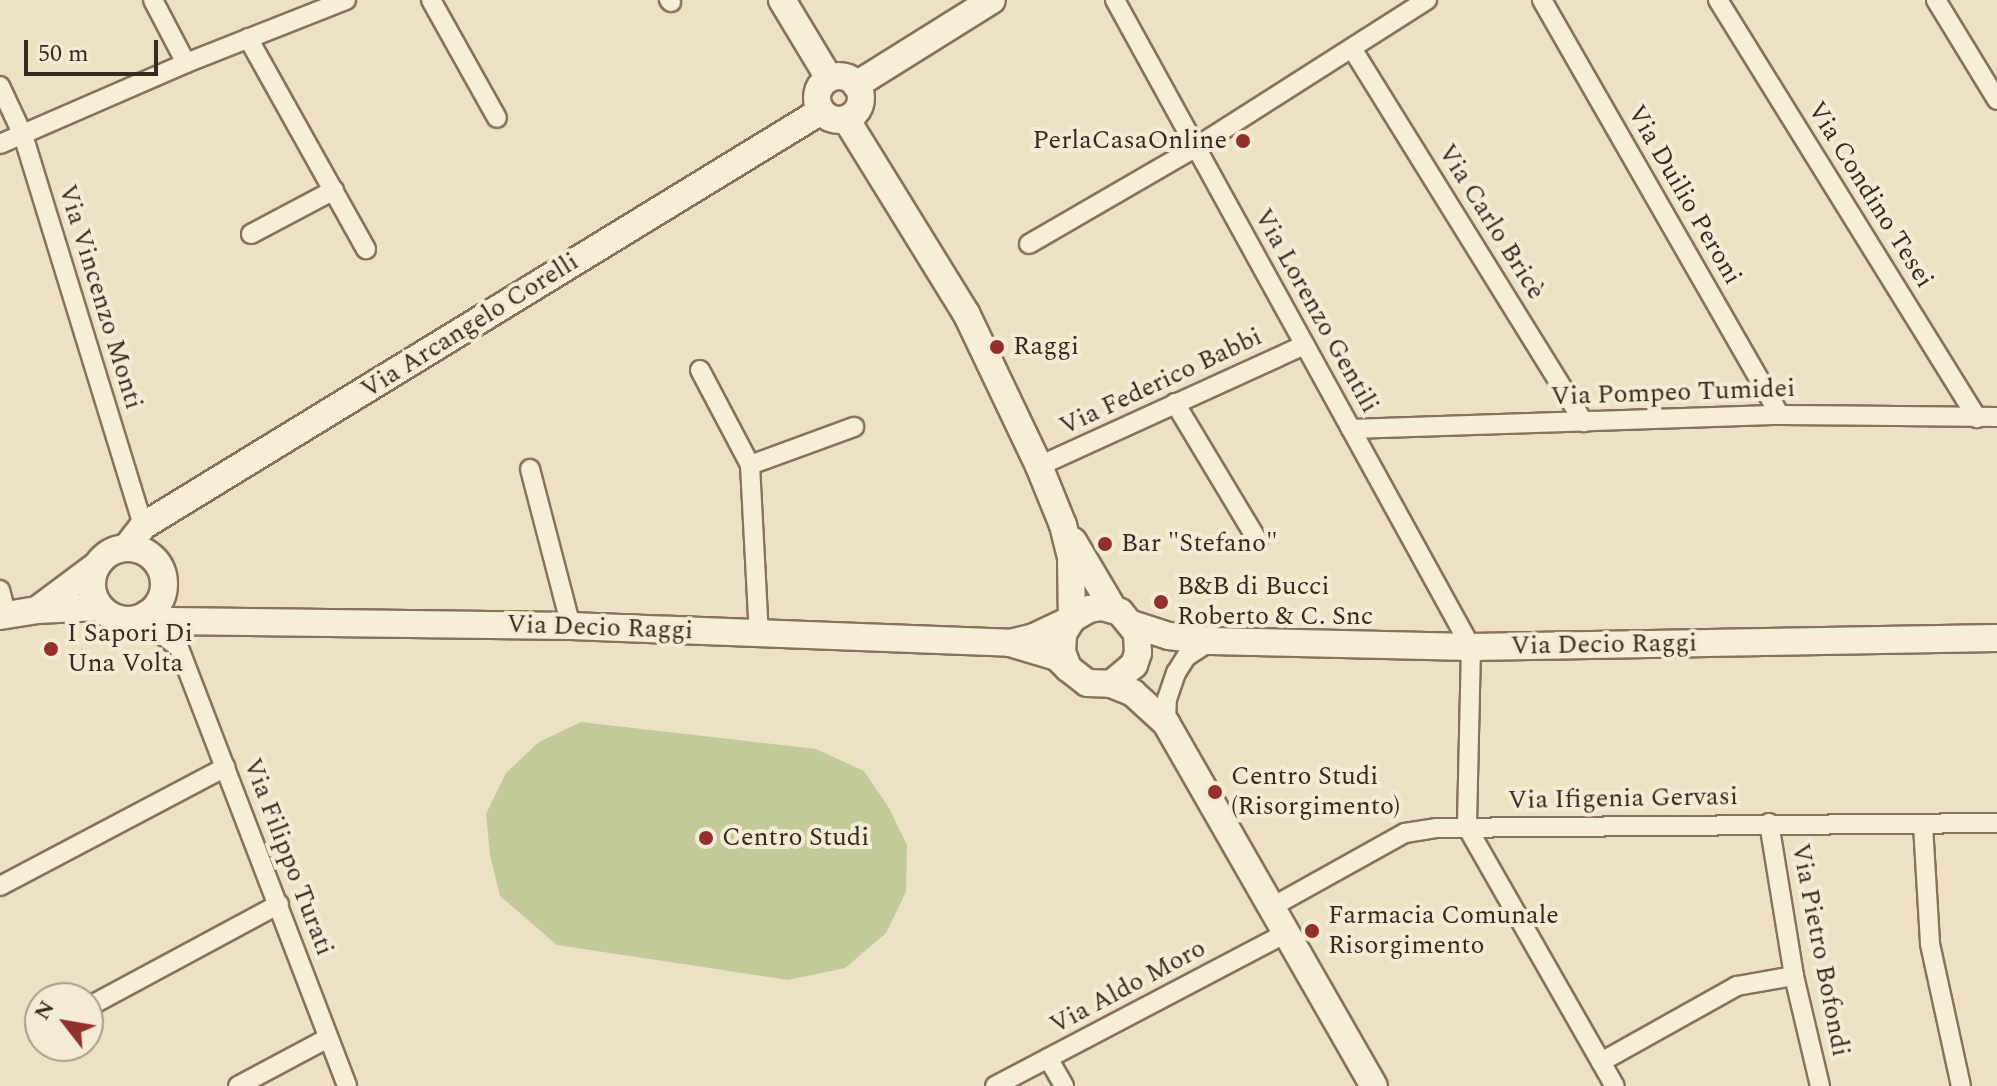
<!DOCTYPE html>
<html>
<head>
<meta charset="utf-8">
<style>
	body { margin:0 }
	#map { position:relative; width:1997px; height:1086px; overflow:hidden; background:#ece1c4; font-family:Spectral,serif }
	div>[style] { position:absolute }
	.green>* { inset:0; background:#c3ca99 }
	.roads { filter:drop-shadow(2px 0 #86735b) drop-shadow(-2px 0 #86735b) drop-shadow(0 2px #86735b) drop-shadow(0 -2px #86735b) }
	.street>* { height:18px; margin:-9px; padding:0 9px; transform-origin:9px; border-radius:9px; background:#f7eed7 }
	.secondary>* { height:26px; margin:-13px; padding:0 13px; transform-origin:13px; border-radius:13px; background:#f7eed7 }
	.secondary>.ring { margin:-13px; padding:0; box-sizing:content-box; background:none; border:26px solid #f7eed7; border-radius:50% }
	.dots>* { width:22px; height:22px; translate:-50% -50%; box-sizing:border-box; border:4px solid #f4ebd4; border-radius:50% }
	span { translate:-50% -50%; white-space:nowrap; text-align:center; line-height:1.15; -webkit-text-stroke:8px #f4ebd4; paint-order:stroke }
	.poi-label { font-size:26px; color:#372b1f }
	.right { translate:-100% -50%; text-align:right }
	.left { translate:0 -50%; text-align:left }
	.street-label { font-size:26px; color:#372b1f }
	.north { position:absolute; left:24px; top:982px; width:80px; height:80px; box-sizing:border-box; background:#f4ebd4; border:2px solid #a89e8c; border-radius:50%; rotate:301deg; font-size:22px; font-weight:700; line-height:32px; text-align:center; color:#372b1f }
	.north::after { content:''; display:block; margin:auto; width:28px; height:36px; background:#92302e; clip-path:polygon(50% 0,100% 100%,50% 72%,0 100%) }
	.scale { position:absolute; left:24px; top:40px; width:134px; height:36px; box-sizing:border-box; border:4px solid #372b1f; border-top:0; padding-left:10px; font-size:24px; line-height:28px; white-space:nowrap; color:#372b1f; -webkit-text-stroke:6px #f4ebd4; paint-order:stroke }
</style>
</head>
<body>
<div id="map">
	<div class="green">
		<div style="clip-path:polygon(581px 722px,816px 749px,864px 771px,889px 808px,907px 845px,906px 892px,886px 933px,845px 968px,788px 980px,557px 945px,500px 896px,490px 855px,486px 814px,506px 773px,539px 742px)"></div>
	</div>
	<div class="roads">
		<div class="street">
			<div style="left:153px;top:0;width:71px;rotate:62.4deg"></div>
			<div style="left:431px;top:0;width:135px;rotate:60.8deg"></div>
			<div style="left:669px;top:0;width:3px;rotate:45deg"></div>
			<div style="left:1115px;top:0;width:738px;rotate:61.18deg"></div>
			<div style="left:1471px;top:647px;width:180px;rotate:91.3deg"></div>
			<div style="left:1467px;top:827px;width:298px;rotate:60.3deg"></div>
			<div style="left:1542px;top:0;width:478px;rotate:60.2deg"></div>
			<div style="left:1718px;top:0;width:492px;rotate:58.2deg"></div>
			<div style="left:1936px;top:0;width:117px;rotate:58.6deg"></div>
			<div style="left:248px;top:38px;width:242px;rotate:60.8deg"></div>
			<div style="left:1353px;top:50px;width:438px;rotate:58.2deg"></div>
			<div style="left:0;top:86px;width:54px;rotate:64.9deg"></div>
			<div style="left:23px;top:135px;width:409px;rotate:72.9deg"></div>
			<div style="left:0;top:144px;width:203px;rotate:-23.5deg"></div>
			<div style="left:186px;top:63px;width:172px;rotate:-21.5deg"></div>
			<div style="left:251px;top:234px;width:94px;rotate:-27.9deg"></div>
			<div style="left:1029px;top:244px;width:193px;rotate:-30.1deg"></div>
			<div style="left:1196px;top:147px;width:274px;rotate:-32.5deg"></div>
			<div style="left:700px;top:370px;width:107px;rotate:62.2deg"></div>
			<div style="left:750px;top:465px;width:169px;rotate:87deg"></div>
			<div style="left:1175px;top:403px;width:161px;rotate:59deg"></div>
			<div style="left:1351px;top:429px;width:429px;rotate:-1.9deg"></div>
			<div style="left:1780px;top:415px;width:217px;rotate:0.5deg"></div>
			<div style="left:750px;top:465px;width:111px;rotate:-20.1deg"></div>
			<div style="left:1039px;top:466px;width:292px;rotate:-24.5deg"></div>
			<div style="left:530px;top:469px;width:162px;rotate:75.4deg"></div>
			<div style="left:0;top:590px;width:27px;rotate:75deg"></div>
			<div style="left:141px;top:618px;width:48px;rotate:38.3deg"></div>
			<div style="left:179px;top:648px;width:469px;rotate:69deg"></div>
			<div style="left:1166px;top:723px;width:24px;rotate:-88deg"></div>
			<div style="left:1167px;top:699px;width:28px;rotate:-71deg"></div>
			<div style="left:1176px;top:673px;width:19px;rotate:-58deg"></div>
			<div style="left:1186px;top:657px;width:30px;rotate:-33deg"></div>
			<div style="left:1769px;top:823px;width:155px;rotate:80.7deg"></div>
			<div style="left:1794px;top:976px;width:113px;rotate:76.7deg"></div>
			<div style="left:1923px;top:825px;width:119px;rotate:86.6deg"></div>
			<div style="left:1930px;top:944px;width:145px;rotate:77.7deg"></div>
			<div style="left:0;top:886px;width:255px;rotate:-27.8deg"></div>
			<div style="left:1270px;top:908px;width:154px;rotate:-29.1deg"></div>
			<div style="left:1405px;top:833px;width:31px;rotate:-9deg"></div>
			<div style="left:1436px;top:828px;width:561px;rotate:-0.51deg"></div>
			<div style="left:88px;top:1007px;width:217px;rotate:-28.3deg"></div>
			<div style="left:1048px;top:1058px;width:32px;rotate:60deg"></div>
			<div style="left:1601px;top:1062px;width:156px;rotate:-29.2deg"></div>
			<div style="left:1737px;top:986px;width:58px;rotate:-10deg"></div>
			<div style="left:238px;top:1086px;width:102px;rotate:-28.1deg"></div>
			<div style="left:995px;top:1086px;width:329px;rotate:-27.7deg"></div>
		</div>
		<div class="secondary">
			<div style="left:782px;top:0;width:91px;rotate:58.9deg"></div>
			<div class="ring" style="left:817px;top:76px;width:18px;height:18px"></div>
			<div style="left:856px;top:85px;width:160px;rotate:-32deg"></div>
			<div style="left:846px;top:119px;width:228px;rotate:58.3deg"></div>
			<div style="left:966px;top:313px;width:170px;rotate:64.5deg"></div>
			<div style="left:1039px;top:466px;width:64px;rotate:67.9deg"></div>
			<div style="left:1063px;top:525px;width:34px;rotate:76deg"></div>
			<div style="left:1071px;top:558px;width:61px;rotate:89.1deg"></div>
			<div style="left:1072px;top:619px;width:42px;rotate:154.7deg"></div>
			<div style="left:1034px;top:637px;width:25px;rotate:166deg"></div>
			<div style="left:1073px;top:541px;width:80px;rotate:59.3deg"></div>
			<div style="left:126px;top:548px;width:28px;rotate:-52deg"></div>
			<div style="left:143px;top:526px;width:795px;rotate:-31.47deg"></div>
			<div class="ring" style="left:92px;top:548px;width:46px;height:46px"></div>
			<div style="left:37px;top:610px;width:74px;rotate:-36.7deg"></div>
			<div style="left:147px;top:614px;width:22px;rotate:18deg"></div>
			<div style="left:168px;top:621px;width:403px;rotate:0.7deg"></div>
			<div style="left:571px;top:626px;width:439px;rotate:2.2deg"></div>
			<div style="left:1010px;top:643px;width:49px;rotate:16.6deg"></div>
			<div style="left:1057px;top:657px;width:16px;rotate:45deg"></div>
			<div style="left:0;top:616px;width:37px;rotate:-9deg"></div>
			<div style="left:37px;top:610px;width:63px;rotate:-2.7deg"></div>
			<div style="left:1132px;top:624px;width:39px;rotate:18deg"></div>
			<div style="left:1169px;top:636px;width:42px;rotate:6.8deg"></div>
			<div style="left:1211px;top:641px;width:260px;rotate:1.3deg"></div>
			<div style="left:1471px;top:647px;width:526px;rotate:-0.98deg"></div>
			<div style="left:1111px;top:684px;width:30px;rotate:-40deg"></div>
			<div style="left:1134px;top:665px;width:13px;rotate:-72deg"></div>
			<div style="left:1138px;top:653px;width:20px;rotate:-93deg"></div>
			<div style="left:1137px;top:633px;width:27px;rotate:-129deg"></div>
			<div style="left:1120px;top:612px;width:19px;rotate:-164deg"></div>
			<div style="left:1102px;top:607px;width:13px;rotate:171deg"></div>
			<div style="left:1089px;top:609px;width:20px;rotate:150deg"></div>
			<div style="left:1072px;top:619px;width:17px;rotate:121deg"></div>
			<div style="left:1063px;top:634px;width:18px;rotate:93deg"></div>
			<div style="left:1062px;top:652px;width:17px;rotate:69deg"></div>
			<div style="left:1068px;top:668px;width:24px;rotate:38deg"></div>
			<div style="left:1087px;top:683px;width:24px;rotate:2deg"></div>
			<div style="left:1111px;top:684px;width:24px;rotate:22deg"></div>
			<div style="left:1133px;top:693px;width:45px;rotate:42.3deg"></div>
			<div style="left:1166px;top:723px;width:418px;rotate:60.2deg"></div>
		</div>
	</div>
	<div class="dots">
		<div style="left:1243px;top:141px;background:#92302e"></div>
		<div style="left:997px;top:347px;background:#92302e"></div>
		<div style="left:1105px;top:544px;background:#92302e"></div>
		<div style="left:1161px;top:602px;background:#92302e"></div>
		<div style="left:51px;top:649px;background:#92302e"></div>
		<div style="left:1215px;top:792px;background:#92302e"></div>
		<div style="left:706px;top:838px;background:#92302e"></div>
		<div style="left:1312px;top:931px;background:#92302e"></div>
	</div>
	<div class="poi-label">
		<span class="right" style="left:1227px;top:141px">PerlaCasaOnline</span>
		<span class="left" style="left:1013px;top:347px">Raggi</span>
		<span class="left" style="left:1121px;top:544px">Bar "Stefano"</span>
		<span class="left" style="left:1177px;top:602px">B&amp;B di Bucci<br>Roberto &amp; C. Snc</span>
		<span class="left" style="left:67px;top:649px">I Sapori Di<br>Una Volta</span>
		<span class="left" style="left:1231px;top:792px">Centro Studi<br>(Risorgimento)</span>
		<span class="left" style="left:722px;top:838px">Centro Studi</span>
		<span class="left" style="left:1328px;top:931px">Farmacia Comunale<br>Risorgimento</span>
	</div>
	<div class="street-label">
		<span style="left:1684px;top:195px;rotate:60deg">Via Duilio Peroni</span>
		<span style="left:1870px;top:195px;rotate:58deg">Via Condino Tesei</span>
		<span style="left:1491px;top:222px;rotate:58deg">Via Carlo Bricè</span>
		<span style="left:100px;top:297px;rotate:73deg">Via Vincenzo Monti</span>
		<span style="left:1316px;top:311px;rotate:61deg">Via Lorenzo Gentili</span>
		<span style="left:470px;top:326px;rotate:-32deg">Via Arcangelo Corelli</span>
		<span style="left:1161px;top:382px;rotate:-25deg">Via Federico Babbi</span>
		<span style="left:1673px;top:393px;rotate:-2deg">Via Pompeo Tumidei</span>
		<span style="left:600px;top:628px;rotate:2deg">Via Decio Raggi</span>
		<span style="left:1604px;top:645px;rotate:-1deg">Via Decio Raggi</span>
		<span style="left:1623px;top:799px;rotate:-1deg">Via Ifigenia Gervasi</span>
		<span style="left:288px;top:857px;rotate:69deg">Via Filippo Turati</span>
		<span style="left:1820px;top:950px;rotate:79deg">Via Pietro Bofondi</span>
		<span style="left:1128px;top:987px;rotate:-28deg">Via Aldo Moro</span>
	</div>
	<div class="north">N</div>
	<div class="scale">50 m</div>
</div>
</body>
</html>
